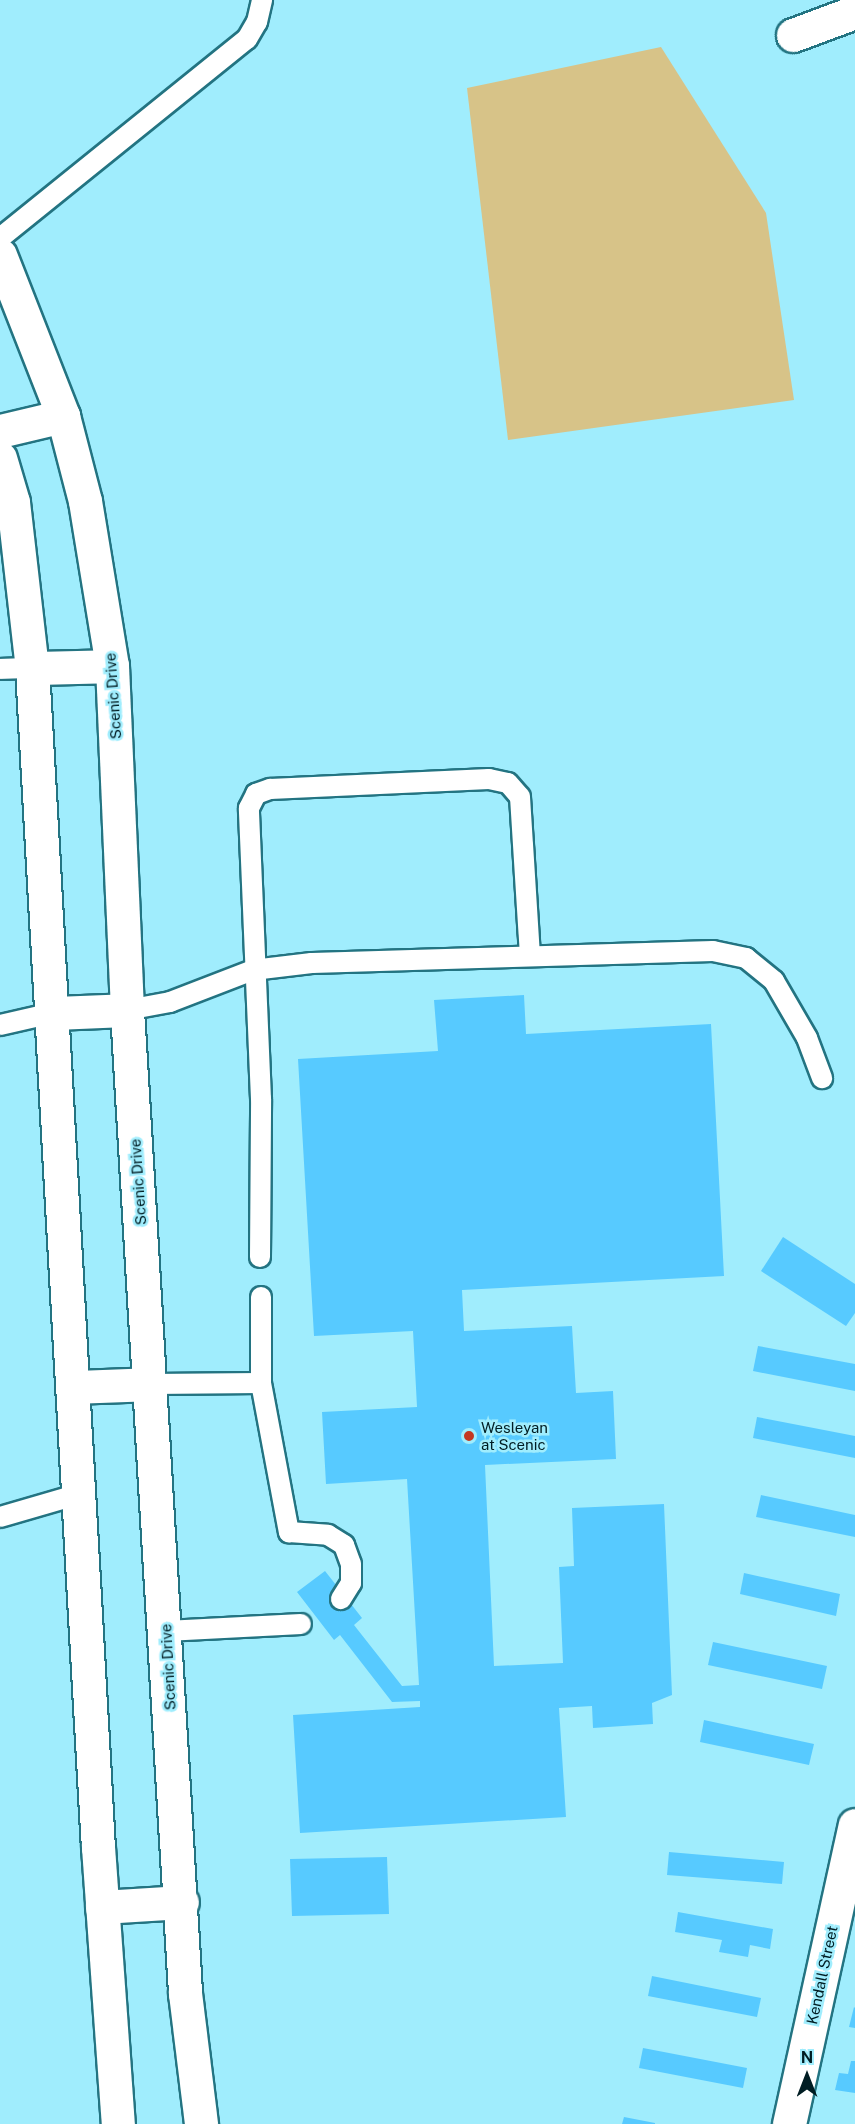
<!DOCTYPE html>
<html>
<head>
<meta charset="utf-8">
<style>
	body { margin:0 }
	#map { position:relative; width:855px; height:2124px; overflow:hidden; background:#a0edfd; font-family:"Public Sans",sans-serif }
	div>[style] { position:absolute }
	.green>* { inset:0; background:#d7c388 }
	.building>* { inset:0; background:#57caff }
	.roads { filter:drop-shadow(2px 0 #237482) drop-shadow(-2px 0 #237482) drop-shadow(0 2px #237482) drop-shadow(0 -2px #237482) }
	.service>* { height:20px; margin:-10px; padding:0 10px; transform-origin:10px; border-radius:10px; background:#fff }
	.minor>* { height:33px; margin:-16.5px; padding:0 16.5px; transform-origin:16.5px; border-radius:16.5px; background:#fff }
	.tertiary>* { height:33px; margin:-16.5px; padding:0 16.5px; transform-origin:16.5px; border-radius:16.5px; background:#fff }
	.dots>* { width:16px; height:16px; translate:-50% -50%; box-sizing:border-box; border:3px solid #a0edfd; border-radius:50% }
	span { translate:-50% -50%; white-space:nowrap; text-align:center; line-height:1.15; -webkit-text-stroke:5px #a0edfd; paint-order:stroke }
	.street-label { font-size:15px; color:#001d23 }
	.poi-label { font-size:15px; color:#001d23 }
	.left { translate:0 -50%; text-align:left }
	.north { position:absolute; left:777px; top:2046px; width:60px; height:60px; -webkit-text-stroke:4px #a0edfd; paint-order:stroke; rotate:0deg; font-size:16px; font-weight:700; line-height:24px; text-align:center; color:#001d23 }
	.north::after { content:''; display:block; margin:auto; width:21px; height:27px; background:#001d23; clip-path:polygon(50% 0,100% 100%,50% 72%,0 100%) }
</style>
</head>
<body>
<div id="map">
	<div class="green">
		<div style="clip-path:polygon(661px 47px,766px 213px,794px 400px,508px 440px,467px 88px)"></div>
	</div>
	<div class="building">
		<div style="clip-path:polygon(524px 995px,526px 1034px,711px 1024px,724px 1276px,462px 1290px,464px 1331px,572px 1326px,576px 1393px,613px 1391px,616px 1459px,485px 1465px,494px 1666px,563px 1663px,559px 1567px,574px 1566px,572px 1508px,664px 1504px,672px 1695px,652px 1703px,653px 1724px,593px 1728px,592px 1706px,559px 1708px,566px 1817px,300px 1833px,293px 1715px,420px 1707px,420px 1701px,392px 1702px,340px 1635px,334px 1640px,297px 1592px,325px 1571px,362px 1618px,354px 1625px,402px 1686px,419px 1685px,407px 1479px,326px 1484px,322px 1412px,417px 1407px,413px 1331px,314px 1336px,298px 1059px,438px 1051px,434px 1000px)"></div>
		<div style="clip-path:polygon(783px 1237px,855px 1284px,855px 1313px,846px 1326px,761px 1271px)"></div>
		<div style="clip-path:polygon(758px 1346px,855px 1364px,855px 1391px,753px 1371px)"></div>
		<div style="clip-path:polygon(757px 1417px,855px 1436px,855px 1458px,753px 1438px)"></div>
		<div style="clip-path:polygon(761px 1495px,855px 1515px,855px 1537px,756px 1517px)"></div>
		<div style="clip-path:polygon(744px 1573px,840px 1594px,836px 1616px,740px 1594px)"></div>
		<div style="clip-path:polygon(713px 1642px,827px 1666px,822px 1689px,708px 1665px)"></div>
		<div style="clip-path:polygon(704px 1720px,814px 1744px,809px 1765px,700px 1742px)"></div>
		<div style="clip-path:polygon(669px 1852px,784px 1862px,782px 1884px,667px 1875px)"></div>
		<div style="clip-path:polygon(387px 1857px,389px 1914px,292px 1916px,290px 1859px)"></div>
		<div style="clip-path:polygon(678px 1912px,773px 1929px,770px 1949px,750px 1945px,748px 1957px,719px 1952px,722px 1940px,675px 1932px)"></div>
		<div style="clip-path:polygon(652px 1976px,761px 1998px,757px 2017px,648px 1996px)"></div>
		<div style="clip-path:polygon(854px 2007px,855px 2008px,855px 2028px,849px 2027px)"></div>
		<div style="clip-path:polygon(643px 2048px,747px 2068px,743px 2088px,639px 2068px)"></div>
		<div style="clip-path:polygon(851px 2061px,855px 2061px,855px 2093px,835px 2090px,839px 2073px,848px 2074px)"></div>
		<div style="clip-path:polygon(624px 2117px,655px 2123px,655px 2124px,622px 2124px)"></div>
	</div>
	<div class="roads">
		<div class="service">
			<div style="left:0;top:238px;width:317px;rotate:-38.9deg"></div>
			<div style="left:247px;top:39px;width:20px;rotate:-60deg"></div>
			<div style="left:257px;top:22px;width:23px;rotate:-77deg"></div>
			<div style="left:0;top:669px;width:32px;rotate:-2deg"></div>
			<div style="left:127px;top:1010px;width:44px;rotate:-10.5deg"></div>
			<div style="left:170px;top:1002px;width:89px;rotate:-21.1deg"></div>
			<div style="left:253px;top:970px;width:59px;rotate:-6.8deg"></div>
			<div style="left:312px;top:963px;width:401px;rotate:-1.7deg"></div>
			<div style="left:713px;top:951px;width:34px;rotate:12deg"></div>
			<div style="left:746px;top:958px;width:36px;rotate:39deg"></div>
			<div style="left:774px;top:981px;width:66px;rotate:59.9deg"></div>
			<div style="left:807px;top:1038px;width:43px;rotate:69.4deg"></div>
			<div style="left:0;top:1025px;width:54px;rotate:-12.8deg"></div>
			<div style="left:260px;top:1257px;width:158px;rotate:-89.6deg"></div>
			<div style="left:261px;top:1099px;width:291px;rotate:-92.4deg"></div>
			<div style="left:249px;top:808px;width:16px;rotate:-63deg"></div>
			<div style="left:256px;top:794px;width:15px;rotate:-20deg"></div>
			<div style="left:270px;top:789px;width:219px;rotate:-2.6deg"></div>
			<div style="left:489px;top:779px;width:19px;rotate:12deg"></div>
			<div style="left:508px;top:783px;width:18px;rotate:49deg"></div>
			<div style="left:520px;top:797px;width:159px;rotate:86.4deg"></div>
			<div style="left:261px;top:1383px;width:152px;rotate:79.4deg"></div>
			<div style="left:289px;top:1532px;width:39px;rotate:4deg"></div>
			<div style="left:328px;top:1535px;width:19px;rotate:32deg"></div>
			<div style="left:344px;top:1545px;width:20px;rotate:70deg"></div>
			<div style="left:351px;top:1564px;width:19px;rotate:90deg"></div>
			<div style="left:351px;top:1583px;width:19px;rotate:122deg"></div>
			<div style="left:151px;top:1384px;width:110px;rotate:-0.5deg"></div>
			<div style="left:261px;top:1383px;width:86px;rotate:-90deg"></div>
			<div style="left:0;top:1517px;width:82px;rotate:-16.2deg"></div>
			<div style="left:166px;top:1631px;width:135px;rotate:-3deg"></div>
		</div>
		<div class="minor">
			<div style="left:793px;top:35px;width:66px;rotate:-20.4deg"></div>
			<div style="left:789px;top:2124px;width:306px;rotate:-77.6deg"></div>
		</div>
		<div class="tertiary">
			<div style="left:0;top:255px;width:173px;rotate:68.6deg"></div>
			<div style="left:63px;top:416px;width:88px;rotate:75.5deg"></div>
			<div style="left:85px;top:501px;width:167px;rotate:80.7deg"></div>
			<div style="left:112px;top:666px;width:344px;rotate:87.5deg"></div>
			<div style="left:127px;top:1010px;width:985px;rotate:86.62deg"></div>
			<div style="left:185px;top:1993px;width:132px;rotate:83deg"></div>
			<div style="left:0;top:431px;width:65px;rotate:-13.4deg"></div>
			<div style="left:0;top:458px;width:46px;rotate:73.5deg"></div>
			<div style="left:13px;top:502px;width:167px;rotate:83.5deg"></div>
			<div style="left:32px;top:668px;width:1181px;rotate:86.8deg"></div>
			<div style="left:98px;top:1847px;width:278px;rotate:85.9deg"></div>
			<div style="left:32px;top:668px;width:80px;rotate:-1.4deg"></div>
			<div style="left:53px;top:1013px;width:74px;rotate:-2.3deg"></div>
			<div style="left:74px;top:1387px;width:77px;rotate:-2.2deg"></div>
			<div style="left:102px;top:1907px;width:80px;rotate:-3.6deg"></div>
		</div>
	</div>
	<div class="dots">
		<div style="left:469px;top:1436px;background:#c33721"></div>
	</div>
	<div class="street-label">
		<span style="left:113px;top:696px;rotate:-94deg">Scenic Drive</span>
		<span style="left:138px;top:1182px;rotate:-94deg">Scenic Drive</span>
		<span style="left:168px;top:1667px;rotate:-93deg">Scenic Drive</span>
		<span style="left:822px;top:1975px;rotate:-78deg">Kendall Street</span>
	</div>
	<div class="poi-label">
		<span class="left" style="left:481px;top:1436px">Wesleyan<br>at Scenic</span>
	</div>
	<div class="north">N</div>
</div>
</body>
</html>
